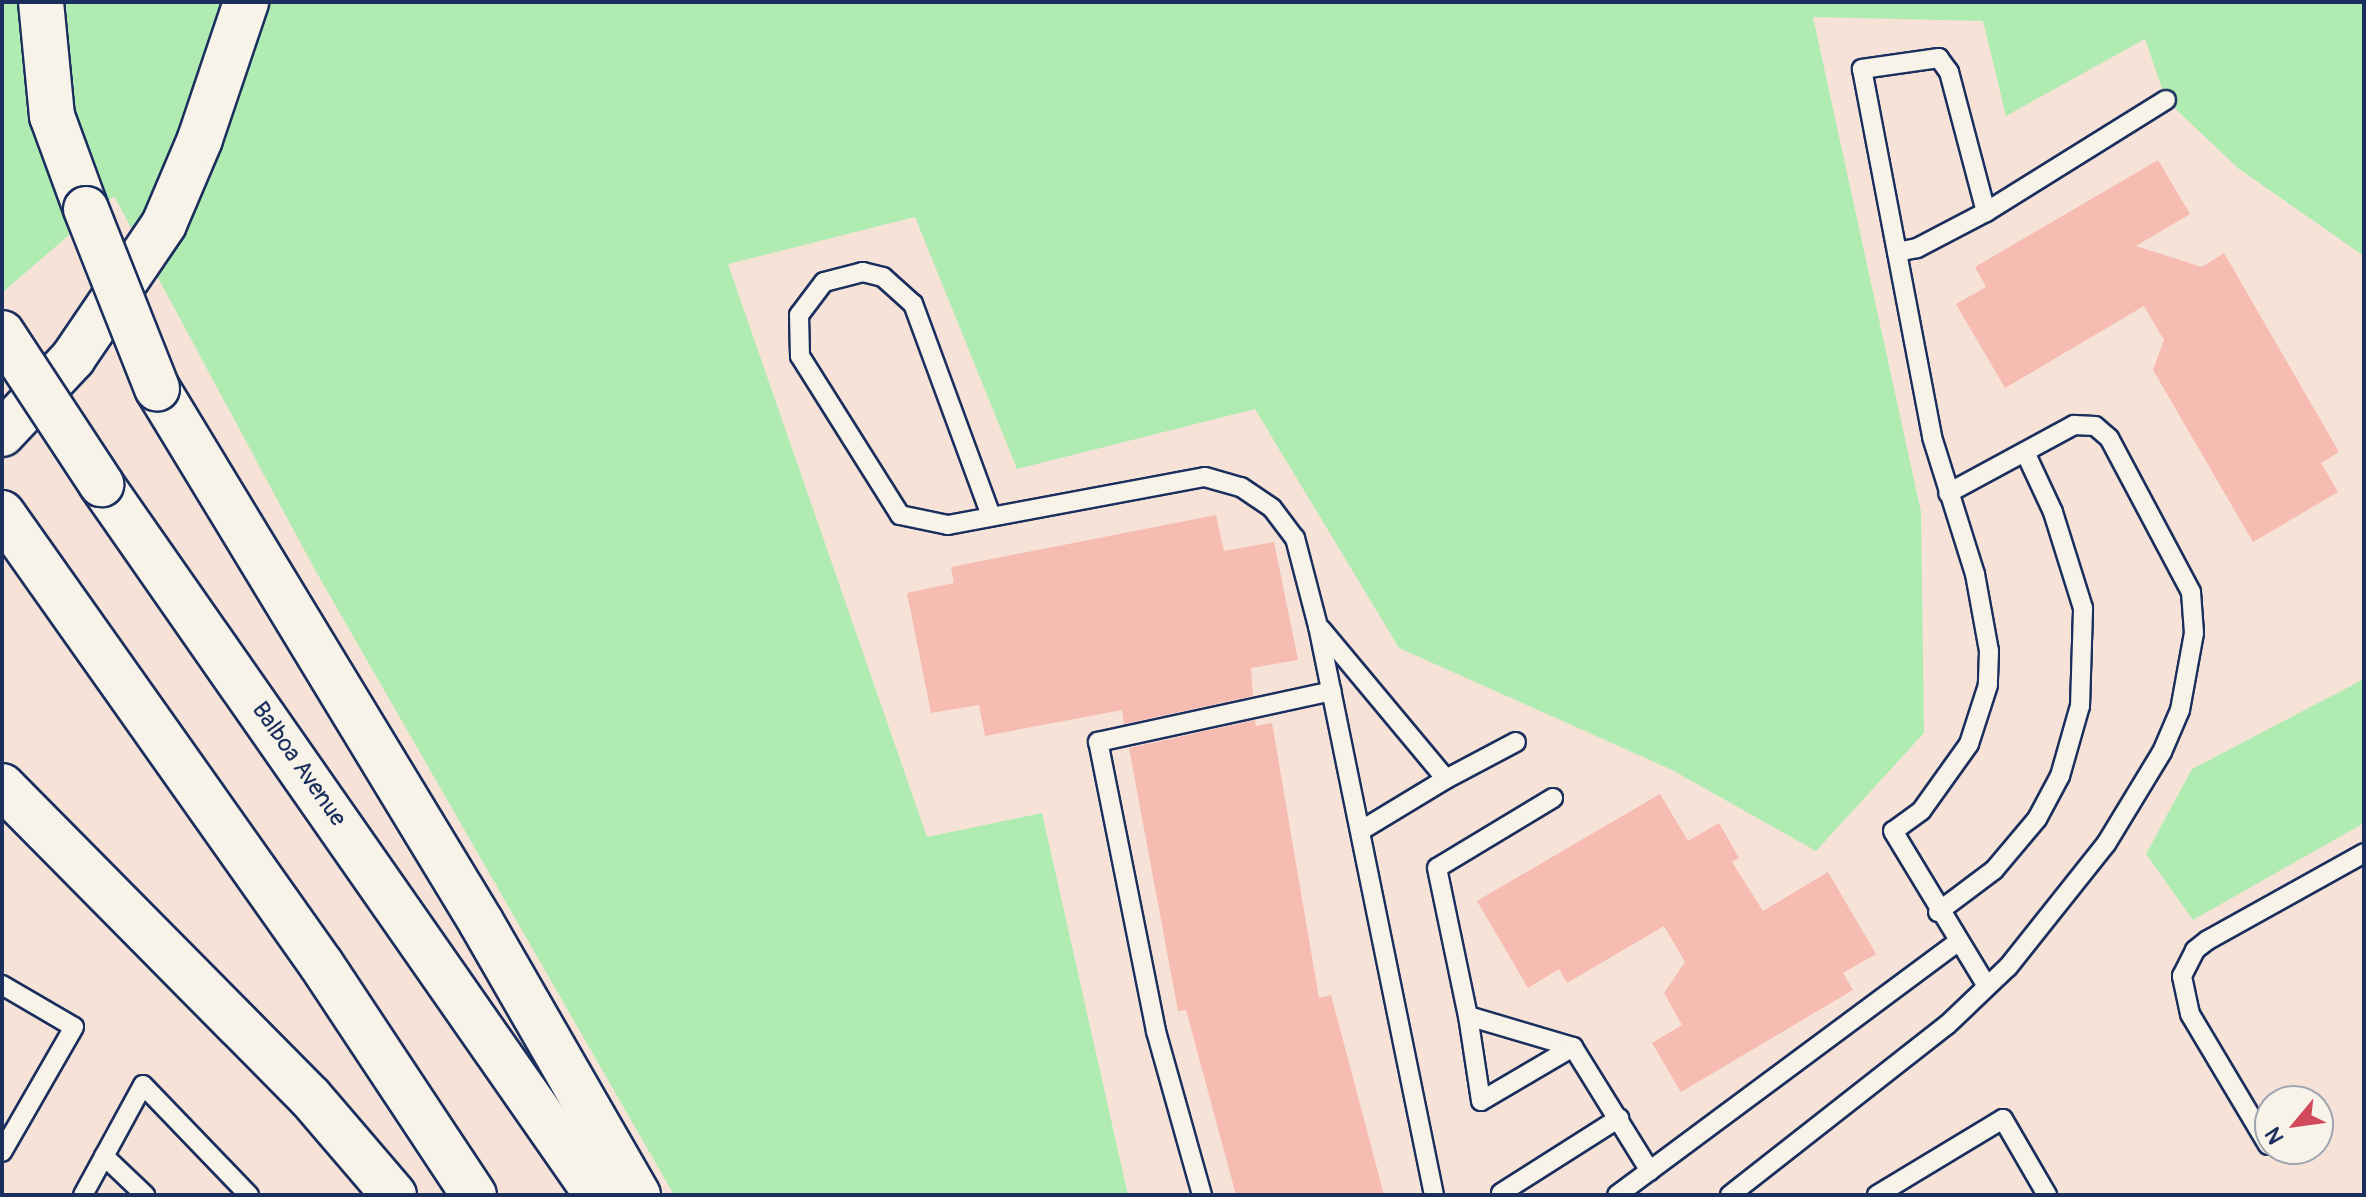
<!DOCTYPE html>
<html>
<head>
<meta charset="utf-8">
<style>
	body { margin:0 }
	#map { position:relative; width:2366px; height:1197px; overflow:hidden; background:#f7e2d8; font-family:Pangolin,sans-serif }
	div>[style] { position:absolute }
	.green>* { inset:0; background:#b0ecb2 }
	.building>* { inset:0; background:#f6bbb1 }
	.roads { filter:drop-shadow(2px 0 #1b2f5e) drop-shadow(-2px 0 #1b2f5e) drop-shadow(0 2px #1b2f5e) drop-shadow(0 -2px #1b2f5e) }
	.service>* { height:18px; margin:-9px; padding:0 9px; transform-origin:9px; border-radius:9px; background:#f7f3e8 }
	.secondary>* { height:44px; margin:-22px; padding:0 22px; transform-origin:22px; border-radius:22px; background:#f7f3e8 }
	.motorway>* { height:44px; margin:-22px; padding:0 22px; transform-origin:22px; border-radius:22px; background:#f7f3e8 }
	.bridges { filter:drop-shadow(2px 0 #1b2f5e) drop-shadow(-2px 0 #1b2f5e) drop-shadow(0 2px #1b2f5e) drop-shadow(0 -2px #1b2f5e) }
	.secondary-bridge>* { height:44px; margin:-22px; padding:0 22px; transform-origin:22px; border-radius:22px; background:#f7f3e8 }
	.motorway-bridge>* { height:44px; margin:-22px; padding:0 22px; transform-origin:22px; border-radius:22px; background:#f7f3e8 }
	span { translate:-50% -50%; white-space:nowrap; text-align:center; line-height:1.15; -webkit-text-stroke:6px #f7f3e8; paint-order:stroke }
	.street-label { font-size:24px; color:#1b2f5e }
	.frame { position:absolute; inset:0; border:4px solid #1b2f5e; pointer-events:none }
	.north { position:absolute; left:2254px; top:1085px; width:80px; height:80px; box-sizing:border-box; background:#f7f3e8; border:2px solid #9fa5b1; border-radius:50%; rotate:241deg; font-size:22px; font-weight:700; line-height:32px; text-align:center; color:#1b2f5e }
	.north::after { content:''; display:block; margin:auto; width:28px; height:36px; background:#d1495b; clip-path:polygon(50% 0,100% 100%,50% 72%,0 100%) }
</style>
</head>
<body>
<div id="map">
	<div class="green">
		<div style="clip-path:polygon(2px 2px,2364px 2px,2364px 256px,2239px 169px,2166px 100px,2145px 39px,2006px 116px,1983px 21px,1813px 17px,1921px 512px,1924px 733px,1816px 851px,1672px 770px,1399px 648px,1255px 409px,1017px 469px,915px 217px,728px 264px,927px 837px,1042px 813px,1128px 1195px,674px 1195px,314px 568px,114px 196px,2px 293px)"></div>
		<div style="clip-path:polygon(2364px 679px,2364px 823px,2193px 920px,2146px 854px,2192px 769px)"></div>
	</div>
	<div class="building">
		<div style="clip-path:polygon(2158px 160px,2190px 214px,2136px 246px,2202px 267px,2224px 253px,2339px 452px,2321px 463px,2338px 492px,2253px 542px,2153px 370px,2164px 340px,2144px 306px,2005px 388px,1956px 304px,1986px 287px,1975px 267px)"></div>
		<div style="clip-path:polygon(1216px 515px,1224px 551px,1274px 542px,1298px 660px,1251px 668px,1253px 696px,1124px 724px,1122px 710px,985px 736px,979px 705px,931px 713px,907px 593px,954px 583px,951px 567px)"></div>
		<div style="clip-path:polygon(1255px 720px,1256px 726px,1272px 723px,1319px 998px,1331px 995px,1384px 1195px,1236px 1195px,1186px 1010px,1178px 1011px,1129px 748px)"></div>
		<div style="clip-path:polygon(1660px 794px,1688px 841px,1719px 823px,1739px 858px,1732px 862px,1763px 911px,1828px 872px,1876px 954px,1843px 973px,1853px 990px,1681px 1092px,1652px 1043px,1682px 1025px,1664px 993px,1685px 962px,1664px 926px,1567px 983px,1559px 969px,1528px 988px,1477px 901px)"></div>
	</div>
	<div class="roads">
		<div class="service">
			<div style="left:1986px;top:212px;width:145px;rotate:-104.8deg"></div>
			<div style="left:1949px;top:72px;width:17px;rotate:-126deg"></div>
			<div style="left:1939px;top:58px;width:78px;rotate:171.9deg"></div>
			<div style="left:1862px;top:69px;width:375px;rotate:79.2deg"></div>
			<div style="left:1932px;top:437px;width:144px;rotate:72.6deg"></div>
			<div style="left:1975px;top:574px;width:78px;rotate:79.7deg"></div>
			<div style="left:1989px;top:651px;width:34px;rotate:92deg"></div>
			<div style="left:1988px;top:685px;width:62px;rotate:107.9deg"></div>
			<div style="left:1969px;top:744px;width:82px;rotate:125.6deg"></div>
			<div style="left:1921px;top:811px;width:34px;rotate:144deg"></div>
			<div style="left:1893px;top:831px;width:181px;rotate:58.8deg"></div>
			<div style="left:1897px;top:252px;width:20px;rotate:-11deg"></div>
			<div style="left:1917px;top:248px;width:78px;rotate:-27.6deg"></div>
			<div style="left:1986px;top:212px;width:212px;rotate:-31.9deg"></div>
			<div style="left:990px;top:513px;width:223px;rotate:-110.2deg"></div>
			<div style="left:913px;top:304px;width:40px;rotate:-138deg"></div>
			<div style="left:883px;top:277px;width:21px;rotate:-166deg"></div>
			<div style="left:863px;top:272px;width:40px;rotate:165.6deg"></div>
			<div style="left:824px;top:282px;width:41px;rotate:127.1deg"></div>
			<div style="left:799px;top:315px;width:41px;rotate:88.6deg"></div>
			<div style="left:800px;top:356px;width:188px;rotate:57.8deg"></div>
			<div style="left:900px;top:515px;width:49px;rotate:11.8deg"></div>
			<div style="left:948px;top:525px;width:261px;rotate:-10.6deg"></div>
			<div style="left:1205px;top:477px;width:37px;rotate:16deg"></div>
			<div style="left:1241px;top:487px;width:37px;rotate:34deg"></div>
			<div style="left:1272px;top:508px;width:38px;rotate:53deg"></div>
			<div style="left:1295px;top:538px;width:91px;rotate:75.4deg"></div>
			<div style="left:1318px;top:626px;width:581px;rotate:78.48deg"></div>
			<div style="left:1321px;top:629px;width:195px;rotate:50.2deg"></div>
			<div style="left:1446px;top:779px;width:100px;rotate:148.8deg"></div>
			<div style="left:1446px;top:779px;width:79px;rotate:-27.9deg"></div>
			<div style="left:1553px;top:798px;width:135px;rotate:148.9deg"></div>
			<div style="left:1437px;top:868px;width:151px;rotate:78.2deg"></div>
			<div style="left:1468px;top:1016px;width:109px;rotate:16.4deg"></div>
			<div style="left:1573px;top:1047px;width:146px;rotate:58.2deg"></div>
			<div style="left:1938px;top:912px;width:70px;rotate:-36.9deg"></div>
			<div style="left:1994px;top:870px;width:67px;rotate:-49.9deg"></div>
			<div style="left:2037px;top:819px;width:49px;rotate:-61.9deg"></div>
			<div style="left:2060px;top:776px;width:73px;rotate:-74.1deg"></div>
			<div style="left:2080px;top:706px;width:98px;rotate:-88.2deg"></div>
			<div style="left:2083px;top:608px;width:101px;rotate:-107.4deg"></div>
			<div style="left:2053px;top:512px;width:66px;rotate:-115deg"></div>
			<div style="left:2px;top:985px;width:83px;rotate:30.3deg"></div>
			<div style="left:74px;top:1027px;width:144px;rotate:119.9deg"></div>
			<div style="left:1468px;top:1016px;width:86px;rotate:81.3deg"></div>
			<div style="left:1481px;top:1101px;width:107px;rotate:-30.4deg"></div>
			<div style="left:2268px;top:1145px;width:152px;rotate:-120.8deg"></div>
			<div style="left:2190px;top:1014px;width:39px;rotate:-102deg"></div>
			<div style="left:2182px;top:976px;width:29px;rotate:-63deg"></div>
			<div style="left:2195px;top:950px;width:16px;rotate:-38deg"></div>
			<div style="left:2208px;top:940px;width:179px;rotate:-29.1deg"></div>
			<div style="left:104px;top:1156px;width:57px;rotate:43.6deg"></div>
			<div style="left:1501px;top:1193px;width:140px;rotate:-32.4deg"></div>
			<div style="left:83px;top:1195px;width:125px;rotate:-61.4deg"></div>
			<div style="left:143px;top:1085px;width:153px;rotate:46.1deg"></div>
			<div style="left:1202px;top:1195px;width:170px;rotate:-105.7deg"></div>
			<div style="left:1156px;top:1031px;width:295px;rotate:-101.3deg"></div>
			<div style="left:1098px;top:742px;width:239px;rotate:-12.3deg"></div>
			<div style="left:1617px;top:1195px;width:422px;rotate:-36.6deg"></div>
			<div style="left:1730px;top:1195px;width:276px;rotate:-38.1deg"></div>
			<div style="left:1947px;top:1025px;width:84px;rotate:-43.6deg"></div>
			<div style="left:2008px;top:967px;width:157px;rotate:-51.5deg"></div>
			<div style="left:2106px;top:844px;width:108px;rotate:-58.7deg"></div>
			<div style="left:2162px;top:752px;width:46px;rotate:-66.8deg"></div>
			<div style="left:2180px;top:710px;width:78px;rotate:-79.7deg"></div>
			<div style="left:2194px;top:633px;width:41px;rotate:-94.2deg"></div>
			<div style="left:2191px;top:592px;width:174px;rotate:-118deg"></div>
			<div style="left:2109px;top:438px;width:18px;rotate:-139deg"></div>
			<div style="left:2095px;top:426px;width:21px;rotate:-177deg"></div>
			<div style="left:2074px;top:425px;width:143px;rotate:151.6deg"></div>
			<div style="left:1877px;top:1195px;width:147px;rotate:-31.1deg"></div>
			<div style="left:2003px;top:1119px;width:88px;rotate:59.9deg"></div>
		</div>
		<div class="secondary">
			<div style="left:2px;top:434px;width:104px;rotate:-46.9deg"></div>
			<div style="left:73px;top:358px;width:162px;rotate:-55.8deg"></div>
			<div style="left:164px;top:224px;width:92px;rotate:-67deg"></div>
			<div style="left:200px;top:139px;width:145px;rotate:-71.4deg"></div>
			<div style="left:101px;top:484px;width:867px;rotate:55.1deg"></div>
			<div style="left:2px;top:513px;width:552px;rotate:54.73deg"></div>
			<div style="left:321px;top:964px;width:277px;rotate:56.5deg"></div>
		</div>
		<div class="motorway">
			<div style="left:41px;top:2px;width:115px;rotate:84.5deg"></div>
			<div style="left:52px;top:116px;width:99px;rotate:69.9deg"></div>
			<div style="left:157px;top:388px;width:625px;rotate:58.75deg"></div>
			<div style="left:481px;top:922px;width:315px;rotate:60.1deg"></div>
			<div style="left:2px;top:786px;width:438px;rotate:45.3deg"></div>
			<div style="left:310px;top:1097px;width:129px;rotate:49.4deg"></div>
		</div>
	</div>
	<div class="bridges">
		<div class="secondary-bridge">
			<div style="left:2px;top:333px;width:181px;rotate:56.7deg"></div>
		</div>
		<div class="motorway-bridge">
			<div style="left:86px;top:209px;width:193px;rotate:68.4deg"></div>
		</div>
	</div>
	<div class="street-label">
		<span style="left:299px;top:764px;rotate:55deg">Balboa Avenue</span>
	</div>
	<div class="frame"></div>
	<div class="north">N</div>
</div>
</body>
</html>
